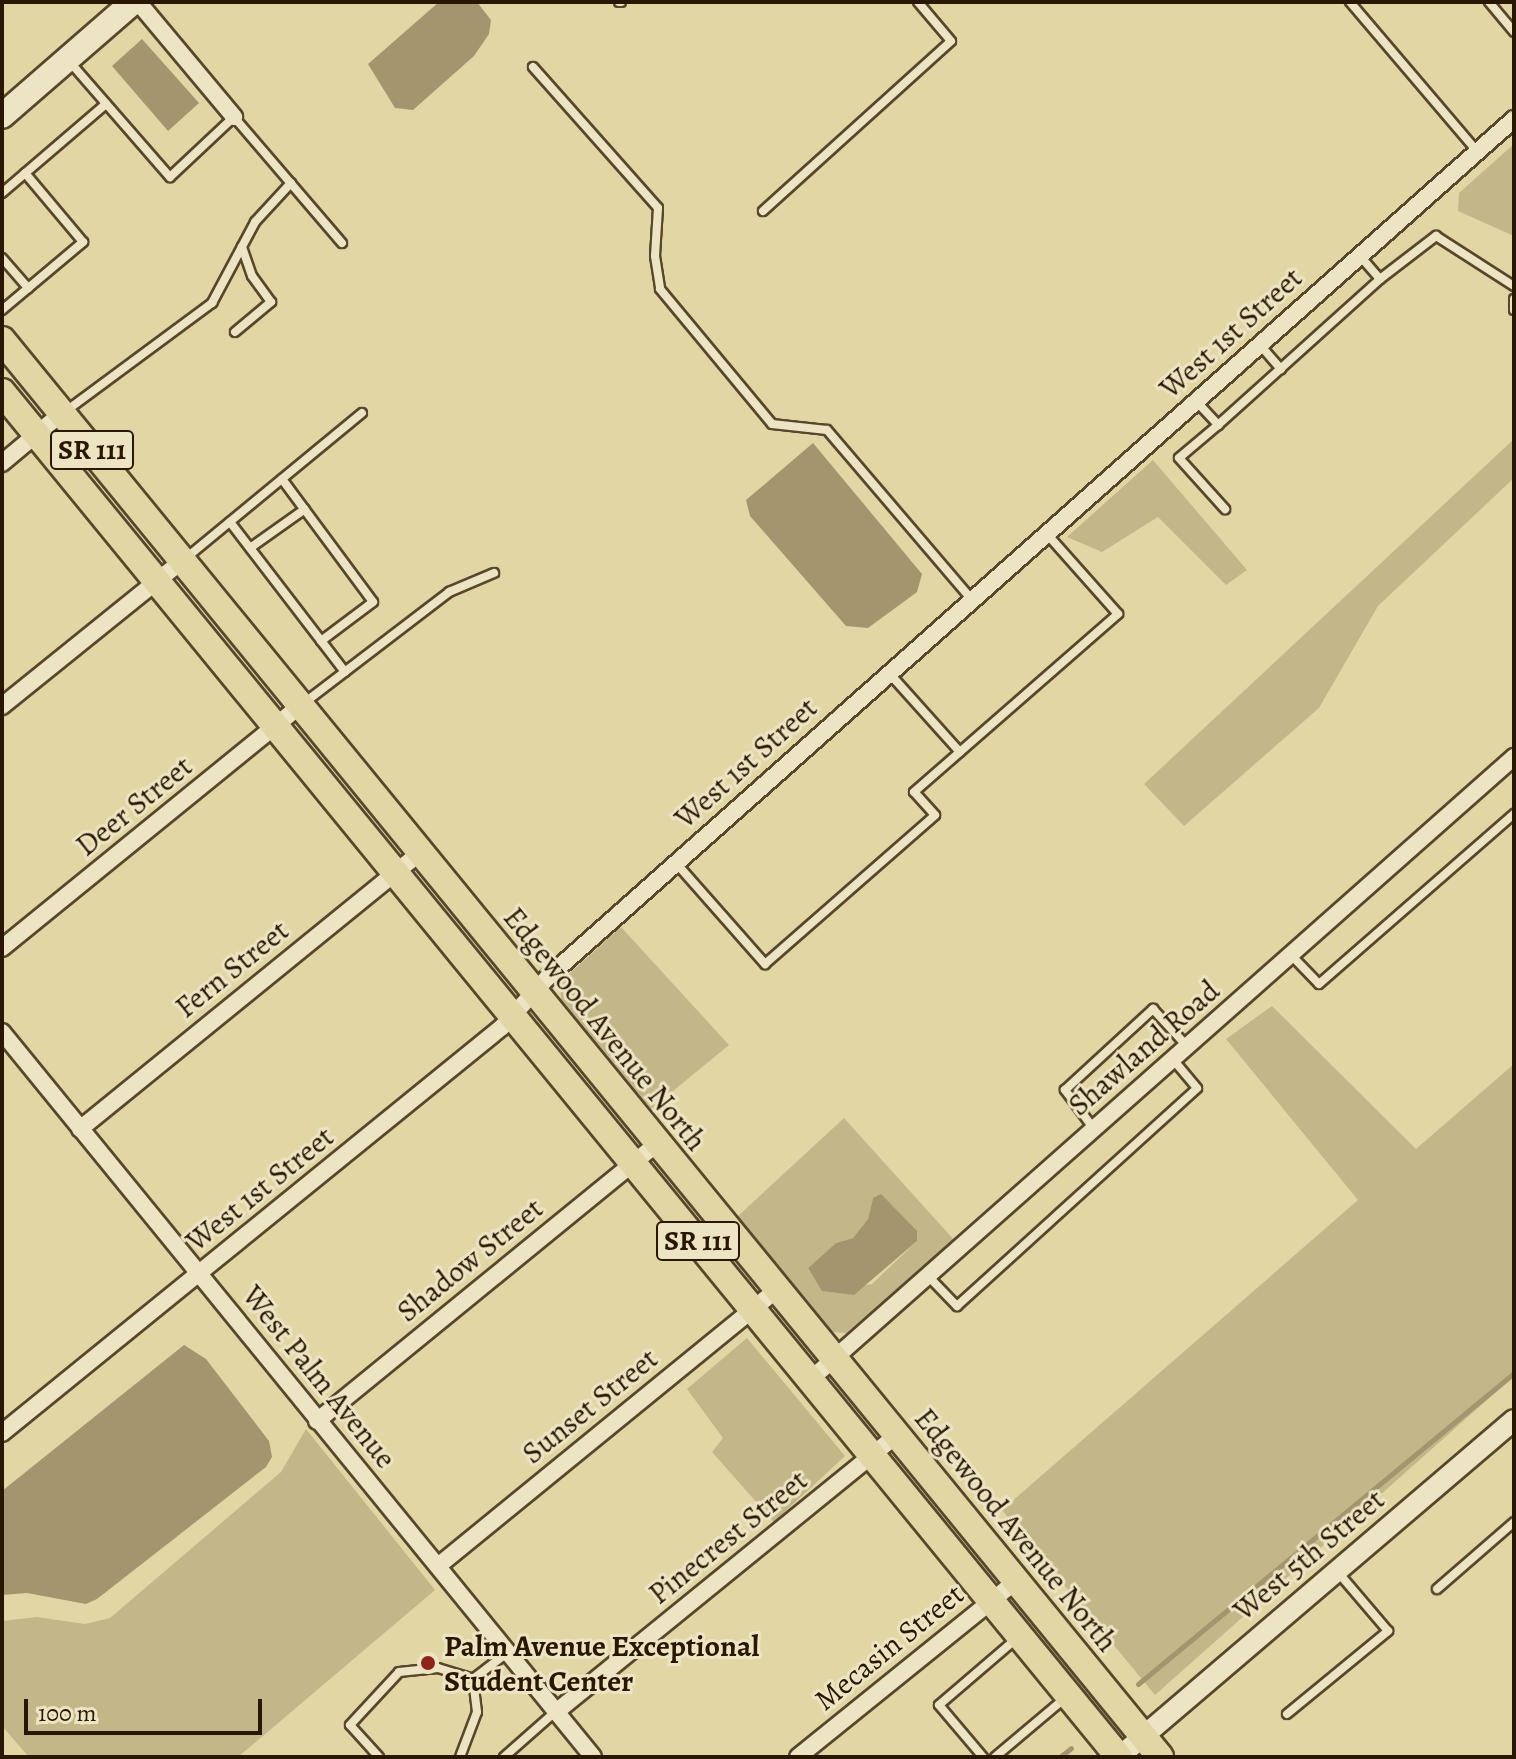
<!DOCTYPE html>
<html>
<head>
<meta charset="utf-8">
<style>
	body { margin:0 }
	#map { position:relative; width:1516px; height:1759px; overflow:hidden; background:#e3d6a5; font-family:Alegreya,serif }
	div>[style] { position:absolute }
	.green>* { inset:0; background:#c3b689 }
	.water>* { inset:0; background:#a4956e }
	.stream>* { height:5px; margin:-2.5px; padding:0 2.5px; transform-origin:2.5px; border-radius:2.5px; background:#a4956e }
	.roads { filter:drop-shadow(2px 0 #58472b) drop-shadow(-2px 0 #58472b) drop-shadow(0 2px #58472b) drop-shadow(0 -2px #58472b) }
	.service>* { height:8px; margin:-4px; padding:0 4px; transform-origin:4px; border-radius:4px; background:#ede4c4 }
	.minor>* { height:16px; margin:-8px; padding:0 8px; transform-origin:8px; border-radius:8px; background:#ede4c4 }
	.tertiary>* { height:20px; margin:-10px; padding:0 10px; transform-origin:10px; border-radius:10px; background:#ede4c4 }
	.secondary>* { height:24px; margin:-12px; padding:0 12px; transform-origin:12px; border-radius:12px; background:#ede4c4 }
	.primary>* { height:26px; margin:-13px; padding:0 13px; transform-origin:13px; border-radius:13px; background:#e3d6a5 }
	.dots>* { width:22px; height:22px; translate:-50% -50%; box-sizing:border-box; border:4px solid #ede4c4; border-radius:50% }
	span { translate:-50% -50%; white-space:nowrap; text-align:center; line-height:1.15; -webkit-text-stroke:6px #ede4c4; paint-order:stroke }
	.shield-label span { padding:2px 6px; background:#ede4c4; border:2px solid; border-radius:6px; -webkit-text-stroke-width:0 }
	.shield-label { font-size:28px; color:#291702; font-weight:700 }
	.street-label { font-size:30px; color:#291702 }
	.poi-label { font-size:30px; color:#291702; font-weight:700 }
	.left { translate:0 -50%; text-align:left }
	.frame { position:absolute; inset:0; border:4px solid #291702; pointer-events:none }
	.scale { position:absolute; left:24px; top:1699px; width:238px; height:36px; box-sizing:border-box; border:4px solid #291702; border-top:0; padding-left:10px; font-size:24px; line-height:28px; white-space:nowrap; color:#291702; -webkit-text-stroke:6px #ede4c4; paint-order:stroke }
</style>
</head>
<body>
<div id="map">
	<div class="green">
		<div style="clip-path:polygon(1514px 144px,1514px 236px,1458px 211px,1459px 193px)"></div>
		<div style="clip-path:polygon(1514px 439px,1514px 478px,1378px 606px,1319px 708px,1184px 826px,1144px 784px)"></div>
		<div style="clip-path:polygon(1153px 460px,1247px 570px,1226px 585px,1158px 517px,1102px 552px,1067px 537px)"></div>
		<div style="clip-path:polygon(621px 927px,729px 1045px,651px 1109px,561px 999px,560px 982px)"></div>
		<div style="clip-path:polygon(1272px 1006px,1416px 1149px,1514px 1064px,1514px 1376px,1155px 1695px,1002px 1510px,1358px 1200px,1226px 1039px)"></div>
		<div style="clip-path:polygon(evenodd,844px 1118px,955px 1241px,846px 1333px,832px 1332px,738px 1216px,844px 1118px,873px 1198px,917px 1241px,872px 1284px,823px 1291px,808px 1268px,836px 1243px,853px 1238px,868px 1219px,873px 1198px)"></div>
		<div style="clip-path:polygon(747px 1338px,845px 1456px,774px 1522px,712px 1452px,723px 1438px,687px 1389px)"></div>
		<div style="clip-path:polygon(306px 1429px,435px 1590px,238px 1757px,29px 1757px,2px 1726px,2px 1621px,37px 1617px,85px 1624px,110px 1618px,281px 1472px)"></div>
	</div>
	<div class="water">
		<div style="clip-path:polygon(439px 2px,477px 2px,491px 20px,489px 34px,474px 56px,413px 110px,395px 108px,368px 64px)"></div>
		<div style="clip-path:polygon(142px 39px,199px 103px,168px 131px,112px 66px)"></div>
		<div style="clip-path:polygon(813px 443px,922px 574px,917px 592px,868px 628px,846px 626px,750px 516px,746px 500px)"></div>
		<div style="clip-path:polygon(881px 1194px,917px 1231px,917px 1241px,854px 1295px,822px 1291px,808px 1268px,836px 1243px,853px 1238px,868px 1219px,873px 1198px)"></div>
		<div style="clip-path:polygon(184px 1345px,206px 1359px,269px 1441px,272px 1457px,266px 1467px,97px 1599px,86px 1604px,27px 1593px,2px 1595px,2px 1491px)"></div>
	</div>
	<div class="stream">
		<div style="left:1138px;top:1684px;width:488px;rotate:-39.6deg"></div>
		<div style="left:1060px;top:1757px;width:14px;rotate:-39deg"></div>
	</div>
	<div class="roads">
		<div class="service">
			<div style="left:619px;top:2px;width:2px"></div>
			<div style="left:1350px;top:2px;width:196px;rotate:49.6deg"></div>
			<div style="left:1489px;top:2px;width:39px;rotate:50deg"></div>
			<div style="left:69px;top:61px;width:154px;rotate:49deg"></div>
			<div style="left:170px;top:177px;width:88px;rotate:-43.2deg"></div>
			<div style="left:234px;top:117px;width:166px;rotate:49.4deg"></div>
			<div style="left:533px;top:67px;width:188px;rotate:48.4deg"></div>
			<div style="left:658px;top:208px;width:48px;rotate:93.6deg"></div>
			<div style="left:655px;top:256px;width:33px;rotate:81deg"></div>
			<div style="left:660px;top:289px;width:175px;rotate:50.3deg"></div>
			<div style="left:772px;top:424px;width:55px;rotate:6.2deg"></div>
			<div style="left:827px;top:430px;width:223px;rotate:49.5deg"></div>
			<div style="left:2px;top:193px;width:137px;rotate:-40.6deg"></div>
			<div style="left:763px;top:211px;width:253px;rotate:-42.1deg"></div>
			<div style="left:951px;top:41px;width:51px;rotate:-130.2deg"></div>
			<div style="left:2px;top:258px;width:40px;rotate:49deg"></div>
			<div style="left:1380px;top:279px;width:71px;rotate:-37.5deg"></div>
			<div style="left:1436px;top:236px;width:93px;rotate:32.7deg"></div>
			<div style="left:1514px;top:299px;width:11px;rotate:90deg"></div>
			<div style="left:2px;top:310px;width:106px;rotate:-40deg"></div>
			<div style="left:83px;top:242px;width:90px;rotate:-130deg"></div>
			<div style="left:235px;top:332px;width:47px;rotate:-39.8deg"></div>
			<div style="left:271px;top:302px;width:32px;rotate:-126deg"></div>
			<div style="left:252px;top:276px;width:31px;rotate:-109deg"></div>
			<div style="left:1260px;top:345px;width:32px;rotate:49deg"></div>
			<div style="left:1196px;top:401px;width:33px;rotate:47deg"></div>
			<div style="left:1218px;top:425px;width:218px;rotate:-42deg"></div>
			<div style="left:1380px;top:279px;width:30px;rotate:-131deg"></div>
			<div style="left:66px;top:411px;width:182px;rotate:-36.5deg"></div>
			<div style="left:212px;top:303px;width:92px;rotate:-62deg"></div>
			<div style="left:255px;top:222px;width:53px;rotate:-47.3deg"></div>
			<div style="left:1218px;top:425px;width:51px;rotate:139.8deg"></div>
			<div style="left:1179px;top:458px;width:69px;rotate:48deg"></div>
			<div style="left:282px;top:479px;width:153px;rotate:53.5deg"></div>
			<div style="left:373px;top:602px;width:65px;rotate:143.1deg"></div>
			<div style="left:230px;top:522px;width:189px;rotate:52.5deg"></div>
			<div style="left:250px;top:548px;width:67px;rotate:-35.3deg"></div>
			<div style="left:186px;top:558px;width:228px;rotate:-39.5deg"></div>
			<div style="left:889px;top:673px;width:106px;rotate:48.1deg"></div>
			<div style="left:304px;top:703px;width:183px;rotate:-37.4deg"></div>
			<div style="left:449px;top:592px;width:49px;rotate:-22.9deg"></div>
			<div style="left:676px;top:863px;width:135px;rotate:48.6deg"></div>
			<div style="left:765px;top:964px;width:226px;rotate:-41.2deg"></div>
			<div style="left:935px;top:815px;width:31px;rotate:-132deg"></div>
			<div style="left:914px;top:792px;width:271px;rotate:-41.1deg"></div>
			<div style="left:1118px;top:614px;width:107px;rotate:-131.6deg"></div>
			<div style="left:1291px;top:955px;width:40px;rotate:46deg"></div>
			<div style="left:1319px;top:984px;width:259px;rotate:-41.1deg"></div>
			<div style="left:1094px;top:1129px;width:49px;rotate:-126.6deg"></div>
			<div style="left:1065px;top:1090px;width:120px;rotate:-42.6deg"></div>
			<div style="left:1153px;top:1009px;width:49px;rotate:47.5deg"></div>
			<div style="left:928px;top:1276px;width:42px;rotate:46deg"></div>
			<div style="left:957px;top:1306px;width:324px;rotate:-42.2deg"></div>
			<div style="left:1197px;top:1088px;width:39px;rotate:-130deg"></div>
			<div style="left:1437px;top:1589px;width:102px;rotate:-41deg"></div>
			<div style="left:473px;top:1679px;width:43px;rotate:-37.4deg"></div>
			<div style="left:1287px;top:1714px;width:131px;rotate:-39.4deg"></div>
			<div style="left:1388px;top:1631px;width:79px;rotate:-130.4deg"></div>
			<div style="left:379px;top:1757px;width:43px;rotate:-132.2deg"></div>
			<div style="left:350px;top:1725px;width:72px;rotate:-47.2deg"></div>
			<div style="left:399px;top:1672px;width:39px;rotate:-6deg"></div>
			<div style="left:438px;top:1668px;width:37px;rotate:17deg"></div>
			<div style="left:460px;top:1757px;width:48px;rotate:-69.3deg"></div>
			<div style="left:477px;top:1712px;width:33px;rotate:-97deg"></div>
			<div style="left:504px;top:1757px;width:68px;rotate:-41.4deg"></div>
			<div style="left:983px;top:1757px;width:68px;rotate:-130.2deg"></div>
			<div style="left:939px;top:1705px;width:101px;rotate:-40.6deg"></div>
			<div style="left:995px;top:1757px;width:92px;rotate:-40.1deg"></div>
		</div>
		<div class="minor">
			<div style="left:138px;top:2px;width:150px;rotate:50.1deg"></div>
			<div style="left:2px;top:463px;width:78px;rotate:-39.8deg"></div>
			<div style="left:2px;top:706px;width:231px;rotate:-38.9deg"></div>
			<div style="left:2px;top:948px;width:384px;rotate:-39.1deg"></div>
			<div style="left:2px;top:1032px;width:935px;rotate:50.81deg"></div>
			<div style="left:80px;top:1129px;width:438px;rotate:-39.1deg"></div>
			<div style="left:811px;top:1379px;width:939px;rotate:-41.5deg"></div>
			<div style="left:317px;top:1421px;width:440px;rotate:-39.2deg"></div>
			<div style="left:2px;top:1433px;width:644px;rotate:-39.08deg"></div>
			<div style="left:502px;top:1027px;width:68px;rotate:-47.4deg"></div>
			<div style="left:548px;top:977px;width:1292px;rotate:-41.61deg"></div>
			<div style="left:438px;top:1566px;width:439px;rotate:-39.2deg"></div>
			<div style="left:556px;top:1712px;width:439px;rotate:-39.1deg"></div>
			<div style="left:798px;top:1757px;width:280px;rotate:-38.9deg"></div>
		</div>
		<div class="tertiary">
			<div style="left:1119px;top:1757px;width:519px;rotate:-40.47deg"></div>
		</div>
		<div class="secondary">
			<div style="left:2px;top:116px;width:174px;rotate:-41deg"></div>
		</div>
		<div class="primary">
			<div style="left:2px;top:340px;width:1830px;rotate:50.74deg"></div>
			<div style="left:2px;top:392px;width:1764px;rotate:50.71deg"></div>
		</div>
	</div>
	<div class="dots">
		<div style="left:428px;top:1663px;background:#8f2418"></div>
	</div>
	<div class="shield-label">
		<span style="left:92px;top:450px">SR 111</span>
		<span style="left:698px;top:1241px">SR 111</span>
	</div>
	<div class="street-label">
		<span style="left:1231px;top:333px;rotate:-42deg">West 1st Street</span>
		<span style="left:746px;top:763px;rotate:-42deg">West 1st Street</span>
		<span style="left:134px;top:806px;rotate:-39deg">Deer Street</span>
		<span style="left:232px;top:969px;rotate:-39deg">Fern Street</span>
		<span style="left:605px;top:1029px;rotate:51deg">Edgewood Avenue North</span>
		<span style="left:1144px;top:1048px;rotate:-41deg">Shawland Road</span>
		<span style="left:260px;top:1189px;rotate:-39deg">West 1st Street</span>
		<span style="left:470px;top:1260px;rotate:-39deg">Shadow Street</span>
		<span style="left:319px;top:1377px;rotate:51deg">West Palm Avenue</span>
		<span style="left:590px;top:1406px;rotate:-39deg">Sunset Street</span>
		<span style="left:1016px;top:1530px;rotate:51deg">Edgewood Avenue North</span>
		<span style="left:728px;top:1537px;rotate:-39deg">Pinecrest Street</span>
		<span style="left:1309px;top:1555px;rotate:-40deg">West 5th Street</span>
		<span style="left:889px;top:1647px;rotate:-39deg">Mecasin Street</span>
	</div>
	<div class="poi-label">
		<span class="left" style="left:444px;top:1663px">Palm Avenue Exceptional<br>Student Center</span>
	</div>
	<div class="frame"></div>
	<div class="scale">100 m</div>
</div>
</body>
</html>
